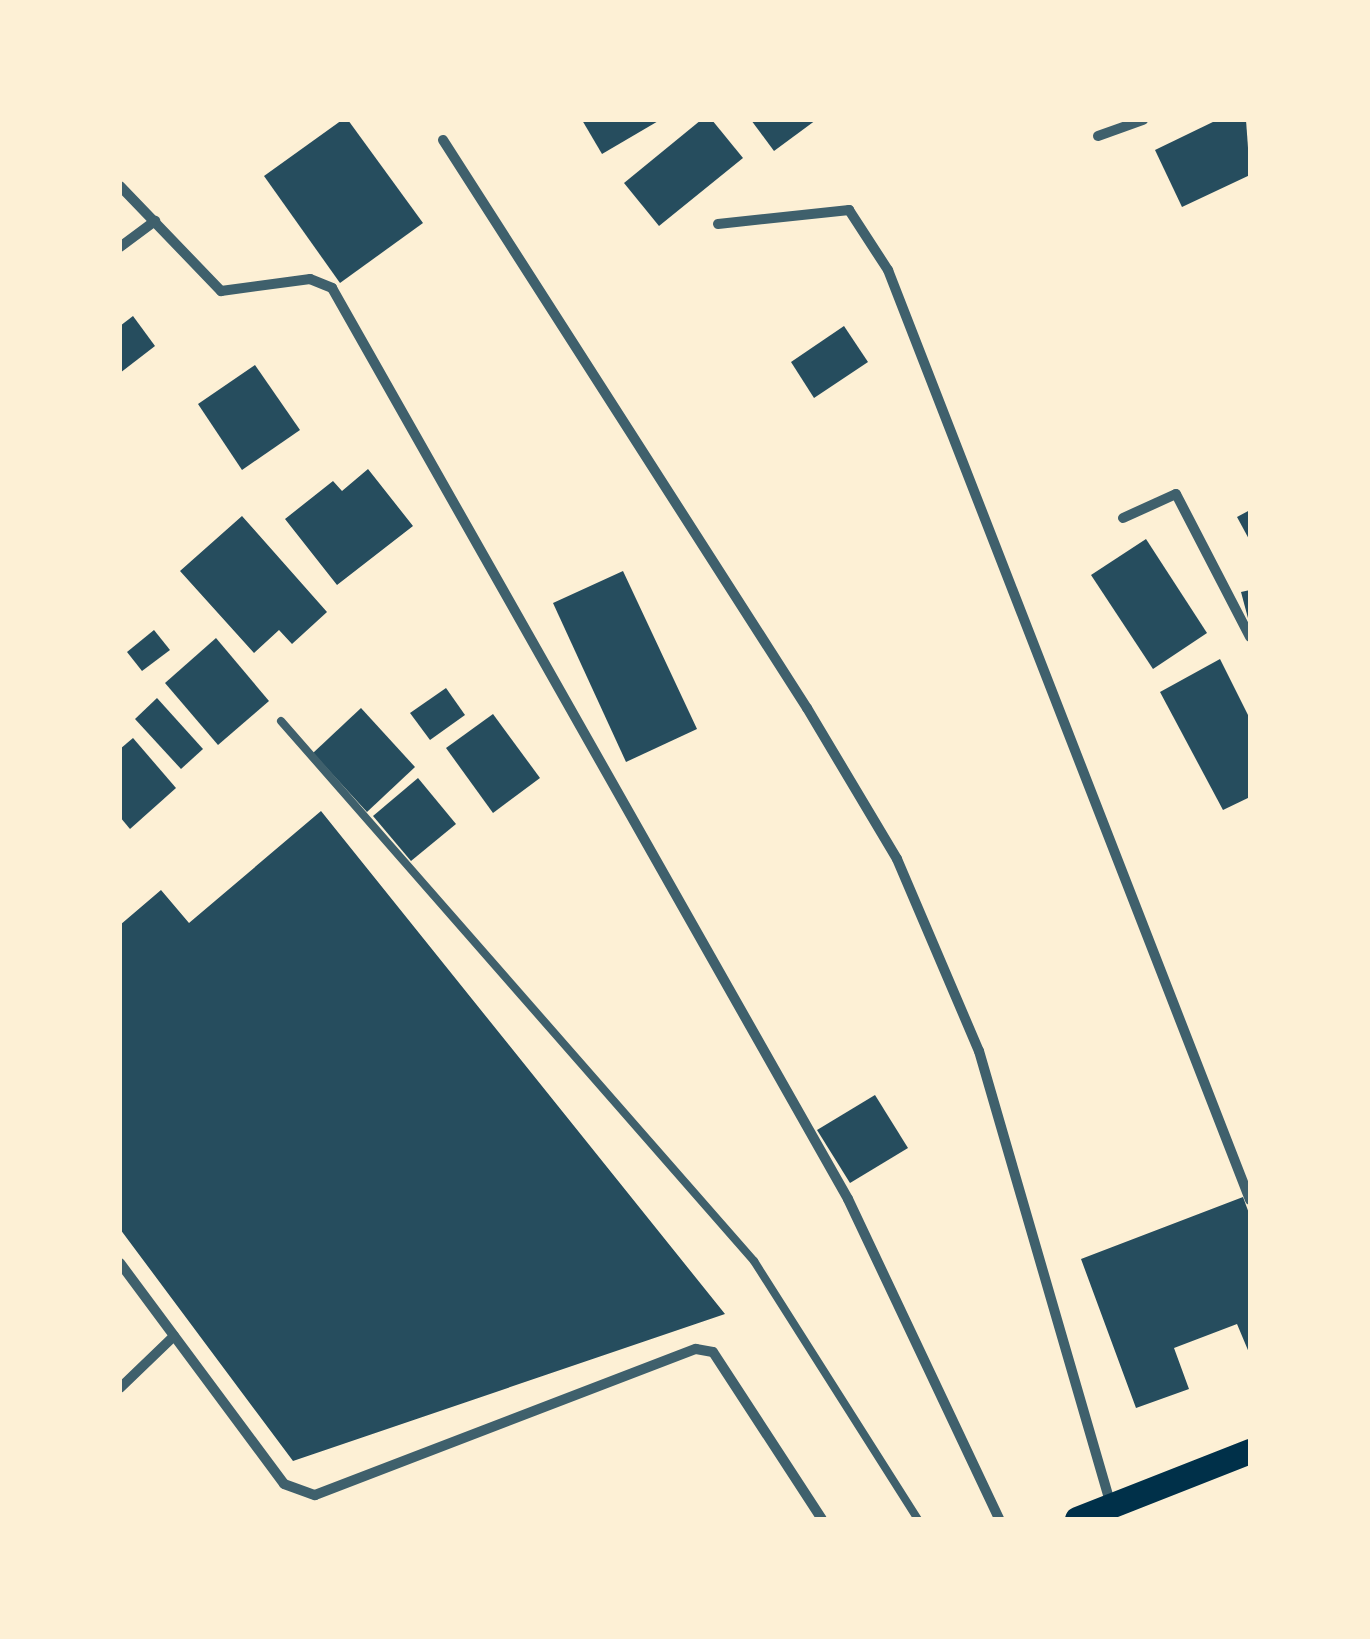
<!DOCTYPE html>
<html>
<head>
<meta charset="utf-8">
<style>
	body { margin:0 }
	#map { position:relative; width:1370px; height:1639px; overflow:hidden; background:#fdf0d5; font-family:Karla,sans-serif }
	div>[style] { position:absolute }
	.building>* { inset:0; background:#264d5e }
	.service>* { height:8px; margin:-4px; padding:0 4px; transform-origin:4px; border-radius:4px; background:#3f606c }
	.minor>* { height:10px; margin:-5px; padding:0 5px; transform-origin:5px; border-radius:5px; background:#3f606c }
	.primary>* { height:25px; margin:-12.5px; padding:0 12.5px; transform-origin:12.5px; border-radius:12.5px; background:#003049 }
	span { translate:-50% -50%; white-space:nowrap; text-align:center; line-height:1.15; -webkit-text-stroke:9px #fdf0d5; paint-order:stroke }
	.frame { position:absolute; inset:0; border:122px solid #fdf0d5; pointer-events:none }
</style>
</head>
<body>
<div id="map">
	<div class="building">
		<div style="clip-path:polygon(342px 120px,348px 120px,423px 223px,340px 283px,264px 176px)"></div>
		<div style="clip-path:polygon(582px 120px,660px 120px,602px 154px)"></div>
		<div style="clip-path:polygon(701px 120px,712px 120px,743px 158px,659px 226px,624px 183px)"></div>
		<div style="clip-path:polygon(751px 120px,816px 120px,774px 151px)"></div>
		<div style="clip-path:polygon(1217px 120px,1246px 120px,1250px 175px,1182px 207px,1155px 150px)"></div>
		<div style="clip-path:polygon(133px 316px,155px 346px,120px 373px,120px 326px)"></div>
		<div style="clip-path:polygon(844px 326px,868px 362px,814px 398px,791px 362px)"></div>
		<div style="clip-path:polygon(255px 365px,300px 430px,242px 470px,198px 404px)"></div>
		<div style="clip-path:polygon(368px 469px,413px 526px,337px 585px,285px 519px,333px 481px,342px 491px)"></div>
		<div style="clip-path:polygon(1250px 510px,1250px 541px,1237px 517px)"></div>
		<div style="clip-path:polygon(242px 516px,327px 612px,292px 644px,279px 630px,254px 653px,180px 571px)"></div>
		<div style="clip-path:polygon(1146px 539px,1207px 633px,1153px 669px,1091px 575px)"></div>
		<div style="clip-path:polygon(623px 571px,697px 729px,626px 762px,553px 603px)"></div>
		<div style="clip-path:polygon(1250px 590px,1250px 621px,1249px 622px,1241px 592px)"></div>
		<div style="clip-path:polygon(154px 630px,170px 650px,142px 671px,127px 652px)"></div>
		<div style="clip-path:polygon(216px 638px,269px 701px,218px 745px,165px 683px)"></div>
		<div style="clip-path:polygon(1220px 659px,1250px 719px,1250px 797px,1223px 810px,1160px 692px)"></div>
		<div style="clip-path:polygon(446px 688px,465px 715px,430px 740px,410px 713px)"></div>
		<div style="clip-path:polygon(157px 698px,203px 749px,181px 769px,135px 719px)"></div>
		<div style="clip-path:polygon(361px 708px,415px 767px,367px 812px,313px 753px)"></div>
		<div style="clip-path:polygon(493px 714px,540px 778px,493px 813px,446px 748px)"></div>
		<div style="clip-path:polygon(133px 738px,176px 788px,130px 829px,120px 817px,120px 749px)"></div>
		<div style="clip-path:polygon(418px 778px,456px 824px,411px 861px,373px 816px)"></div>
		<div style="clip-path:polygon(321px 811px,725px 1314px,293px 1461px,120px 1229px,120px 925px,161px 890px,189px 923px)"></div>
		<div style="clip-path:polygon(875px 1095px,908px 1148px,850px 1183px,817px 1130px)"></div>
		<div style="clip-path:polygon(1243px 1197px,1250px 1216px,1250px 1355px,1237px 1324px,1174px 1348px,1189px 1389px,1136px 1408px,1081px 1259px)"></div>
	</div>
	<div class="service">
		<div style="left:281px;top:721px;width:718px;rotate:48.78deg"></div>
		<div style="left:754px;top:1261px;width:306px;rotate:57.6deg"></div>
	</div>
	<div class="minor">
		<div style="left:1098px;top:136px;width:48px;rotate:-19.6deg"></div>
		<div style="left:443px;top:140px;width:675px;rotate:57.35deg"></div>
		<div style="left:807px;top:708px;width:176px;rotate:59.2deg"></div>
		<div style="left:897px;top:859px;width:209px;rotate:66.9deg"></div>
		<div style="left:979px;top:1051px;width:473px;rotate:73.8deg"></div>
		<div style="left:120px;top:186px;width:146px;rotate:46.1deg"></div>
		<div style="left:221px;top:291px;width:90px;rotate:-7.7deg"></div>
		<div style="left:310px;top:279px;width:24px;rotate:22deg"></div>
		<div style="left:332px;top:288px;width:1047px;rotate:60.47deg"></div>
		<div style="left:848px;top:1199px;width:354px;rotate:64.7deg"></div>
		<div style="left:718px;top:224px;width:132px;rotate:-6.1deg"></div>
		<div style="left:849px;top:210px;width:72px;rotate:57deg"></div>
		<div style="left:888px;top:270px;width:998px;rotate:68.73deg"></div>
		<div style="left:120px;top:247px;width:44px;rotate:-36.6deg"></div>
		<div style="left:1123px;top:518px;width:58px;rotate:-24.4deg"></div>
		<div style="left:1176px;top:494px;width:161px;rotate:62.6deg"></div>
		<div style="left:120px;top:1263px;width:275px;rotate:53.4deg"></div>
		<div style="left:284px;top:1484px;width:33px;rotate:20deg"></div>
		<div style="left:315px;top:1495px;width:408px;rotate:-21deg"></div>
		<div style="left:696px;top:1349px;width:17px;rotate:10deg"></div>
		<div style="left:713px;top:1352px;width:199px;rotate:56.9deg"></div>
		<div style="left:120px;top:1388px;width:75px;rotate:-43.9deg"></div>
	</div>
	<div class="primary">
		<div style="left:1077px;top:1519px;width:186px;rotate:-21.5deg"></div>
	</div>
	<div class="frame"></div>
</div>
</body>
</html>
